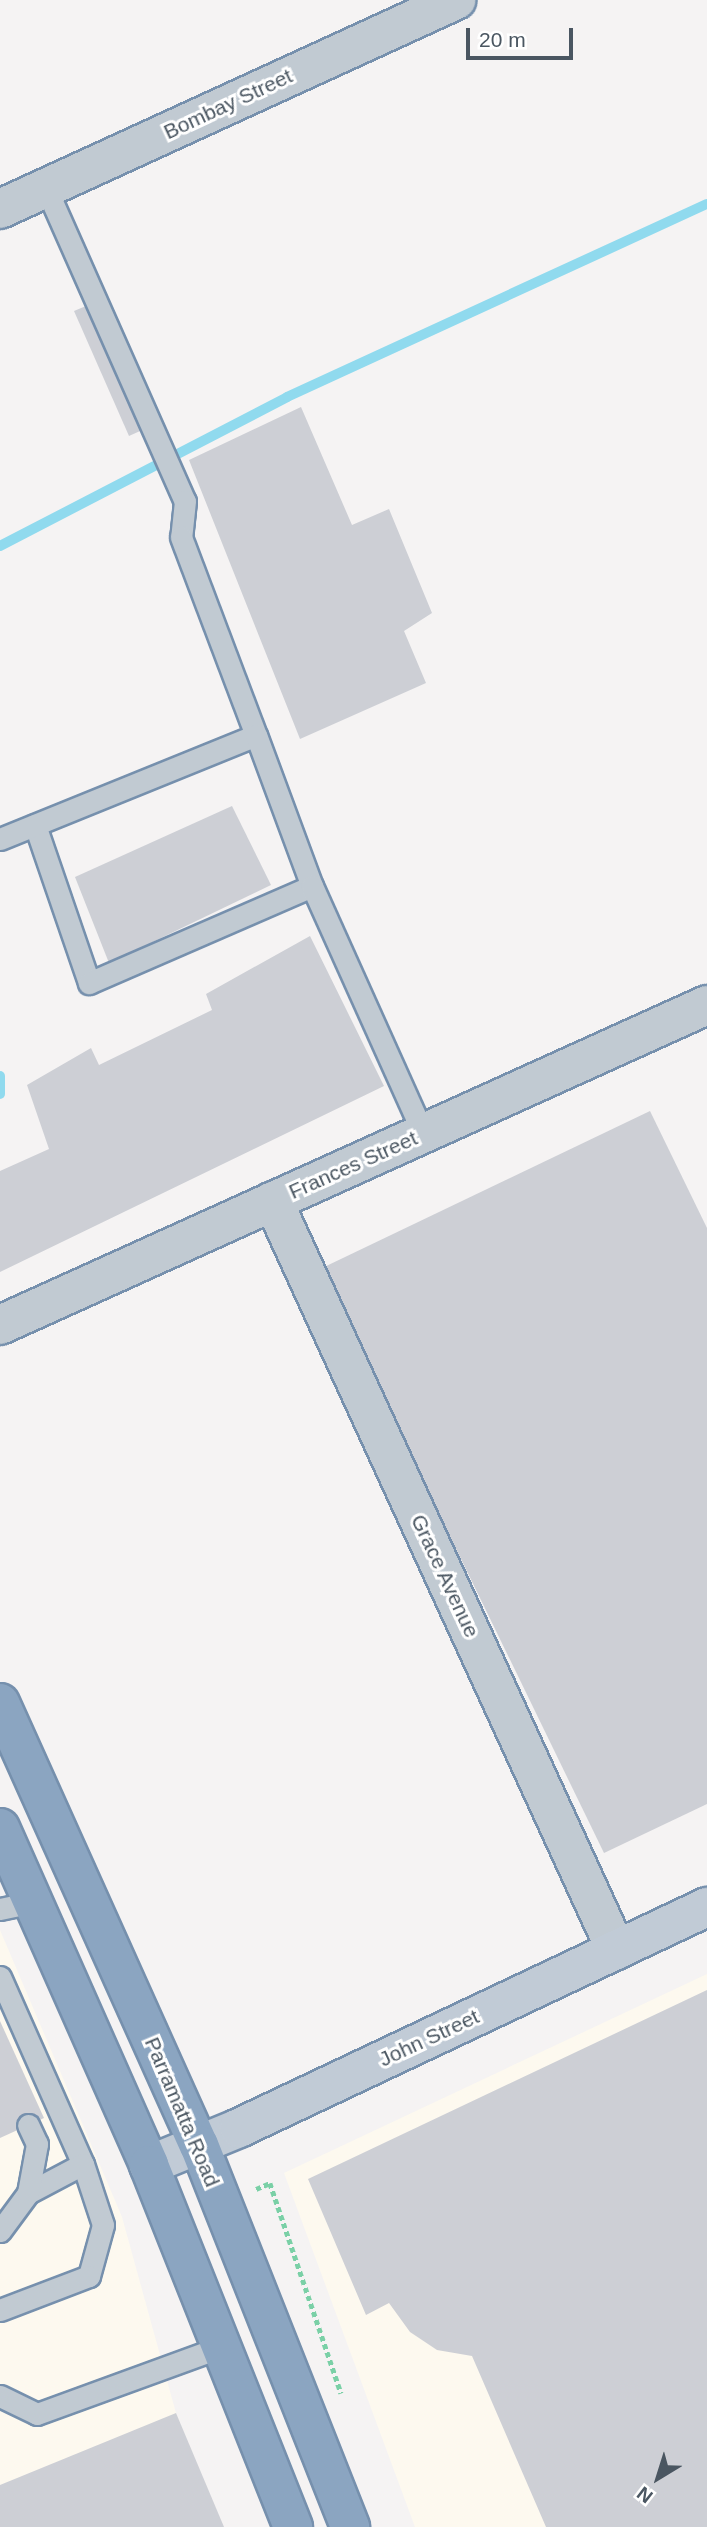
<!DOCTYPE html>
<html>
<head>
<meta charset="utf-8">
<style>
	body { margin:0 }
	#map { position:relative; width:707px; height:2527px; overflow:hidden; background:#f5f3f3; font-family:Helvetica,sans-serif }
	div>[style] { position:absolute }
	.commercial>* { inset:0; background:#fdf9ef }
	.stream>* { height:10px; margin:-5px; padding:0 5px; transform-origin:5px; border-radius:5px; background:#90daee }
	.building>* { inset:0; background:#cdcfd5 }
	.path>* { height:4.5px; margin-top:-2.25px; transform-origin:0; background:repeating-linear-gradient(90deg,#7ad0a6 0 5px,transparent 0 8.5px) }
	.roads { filter:drop-shadow(2px 0 #7690ad) drop-shadow(-2px 0 #7690ad) drop-shadow(0 2px #7690ad) drop-shadow(0 -2px #7690ad) }
	.lane>* { height:21px; margin:-10.5px; padding:0 10.5px; transform-origin:10.5px; border-radius:10.5px; background:#c1cad2 }
	.street>* { height:38px; margin:-19px; padding:0 19px; transform-origin:19px; border-radius:19px; background:#c1cad2 }
	.secondary>* { height:38px; margin:-19px; padding:0 19px; transform-origin:19px; border-radius:19px; background:#c1cbd6 }
	.highway>* { height:38px; margin:-19px; padding:0 19px; transform-origin:19px; border-radius:19px; background:#8ba5c1 }
	span { translate:-50% -50%; white-space:nowrap; text-align:center; line-height:1.15; -webkit-text-stroke:6px #fff; paint-order:stroke }
	.street-label { font-size:21px; color:#4a5661 }
	.north { position:absolute; left:623px; top:2443px; width:70px; height:70px; -webkit-text-stroke:5px #fff; paint-order:stroke; rotate:218deg; font-size:19px; font-weight:700; line-height:28px; text-align:center; color:#4a5661 }
	.north::after { content:''; display:block; margin:auto; width:24px; height:32px; background:#4a5661; clip-path:polygon(50% 0,100% 100%,50% 72%,0 100%) }
	.scale { position:absolute; left:466px; top:28px; width:107px; height:32px; box-sizing:border-box; border:4px solid #4a5661; border-top:0; padding-left:9px; font-size:21px; line-height:24px; white-space:nowrap; color:#4a5661; -webkit-text-stroke:5px #fff; paint-order:stroke }
</style>
</head>
<body>
<div id="map">
	<div class="commercial">
		<div style="clip-path:polygon(0 1930px,122px 2217px,176px 2413px,221px 2527px,0 2527px)"></div>
		<div style="clip-path:polygon(707px 1974px,707px 2527px,415px 2527px,284px 2173px)"></div>
	</div>
	<div class="stream">
		<div style="left:0;top:546px;width:323px;rotate:-27.4deg"></div>
		<div style="left:287px;top:397px;width:462px;rotate:-24.7deg"></div>
		<div style="left:0;top:1076px;width:18px;rotate:90deg"></div>
	</div>
	<div class="building">
		<div style="clip-path:polygon(105px 298px,160px 422px,129px 436px,74px 311px)"></div>
		<div style="clip-path:polygon(301px 407px,352px 525px,389px 509px,432px 613px,404px 631px,426px 683px,300px 739px,189px 460px)"></div>
		<div style="clip-path:polygon(232px 806px,271px 885px,109px 963px,75px 877px)"></div>
		<div style="clip-path:polygon(310px 936px,384px 1086px,0 1272px,0 1171px,49px 1149px,27px 1085px,91px 1048px,99px 1065px,212px 1010px,206px 994px)"></div>
		<div style="clip-path:polygon(650px 1111px,707px 1228px,707px 1804px,604px 1853px,320px 1269px)"></div>
		<div style="clip-path:polygon(707px 1990px,707px 2527px,546px 2527px,472px 2356px,437px 2350px,410px 2332px,389px 2303px,366px 2315px,308px 2179px)"></div>
		<div style="clip-path:polygon(0 2021px,44px 2118px,0 2138px)"></div>
		<div style="clip-path:polygon(176px 2413px,224px 2527px,0 2527px,0 2485px)"></div>
	</div>
	<div class="path">
		<div style="left:256px;top:2189px;width:15px;rotate:-23deg"></div>
		<div style="left:270px;top:2183px;width:222px;rotate:71.3deg"></div>
	</div>
	<div class="roads">
		<div class="lane">
			<div style="left:46px;top:188px;width:342px;rotate:66.1deg"></div>
			<div style="left:185px;top:501px;width:36px;rotate:96deg"></div>
			<div style="left:181px;top:537px;width:212px;rotate:69.3deg"></div>
			<div style="left:35px;top:825px;width:167px;rotate:71.1deg"></div>
			<div style="left:89px;top:983px;width:243px;rotate:-23.5deg"></div>
			<div style="left:0;top:839px;width:276px;rotate:-22.1deg"></div>
			<div style="left:256px;top:735px;width:161px;rotate:69.7deg"></div>
			<div style="left:312px;top:886px;width:271px;rotate:65.8deg"></div>
			<div style="left:0;top:1909px;width:34px;rotate:-12deg"></div>
			<div style="left:0;top:1977px;width:205px;rotate:66.1deg"></div>
			<div style="left:83px;top:2164px;width:64px;rotate:71.8deg"></div>
			<div style="left:103px;top:2225px;width:53px;rotate:105.4deg"></div>
			<div style="left:89px;top:2276px;width:95px;rotate:159.1deg"></div>
			<div style="left:28px;top:2193px;width:62px;rotate:-27.8deg"></div>
			<div style="left:0;top:2231px;width:47px;rotate:-53.6deg"></div>
			<div style="left:28px;top:2193px;width:50px;rotate:-79.6deg"></div>
			<div style="left:37px;top:2144px;width:21px;rotate:-115deg"></div>
			<div style="left:0;top:2396px;width:41px;rotate:25.9deg"></div>
			<div style="left:37px;top:2414px;width:196px;rotate:-20deg"></div>
		</div>
		<div class="street">
			<div style="left:0;top:209px;width:502px;rotate:-24.62deg"></div>
			<div style="left:273px;top:1201px;width:824px;rotate:65.39deg"></div>
			<div style="left:0;top:1325px;width:776px;rotate:-24.35deg"></div>
		</div>
		<div class="secondary">
			<div style="left:149px;top:2165px;width:97px;rotate:-22.3deg"></div>
			<div style="left:239px;top:2128px;width:518px;rotate:-25.28deg"></div>
		</div>
		<div class="highway">
			<div style="left:0;top:1703px;width:485px;rotate:65.8deg"></div>
			<div style="left:199px;top:2145px;width:411px;rotate:68.4deg"></div>
			<div style="left:0;top:1828px;width:368px;rotate:66.1deg"></div>
			<div style="left:149px;top:2165px;width:390px;rotate:68.3deg"></div>
		</div>
	</div>
	<div class="street-label">
		<span style="left:228px;top:104px;rotate:-25deg">Bombay Street</span>
		<span style="left:353px;top:1165px;rotate:-24deg">Frances Street</span>
		<span style="left:445px;top:1576px;rotate:65deg">Grace Avenue</span>
		<span style="left:429px;top:2038px;rotate:-25deg">John Street</span>
		<span style="left:182px;top:2112px;rotate:67deg">Parramatta Road</span>
	</div>
	<div class="north">N</div>
	<div class="scale">20 m</div>
</div>
</body>
</html>
